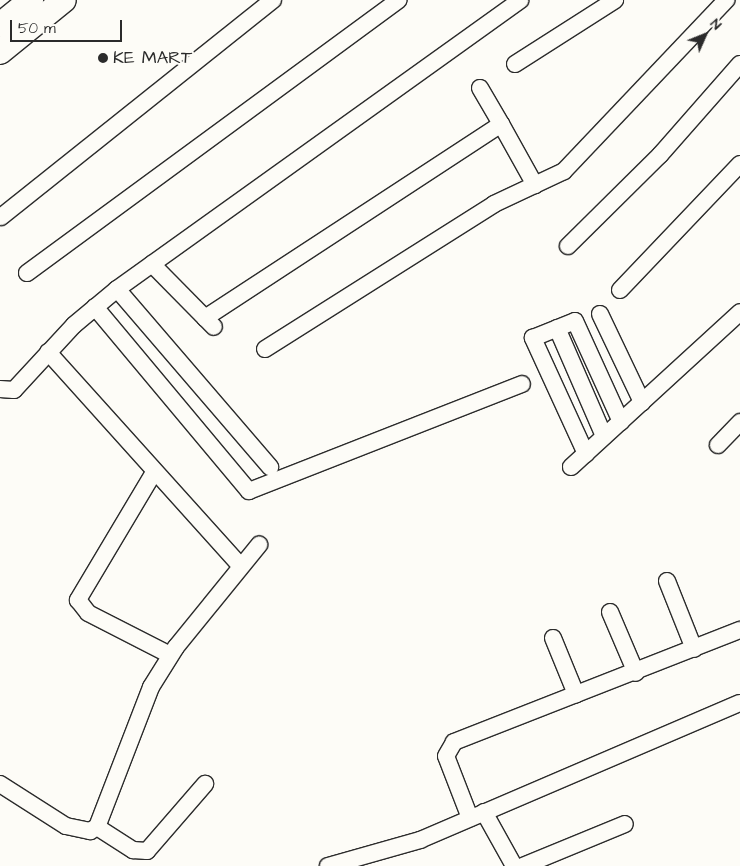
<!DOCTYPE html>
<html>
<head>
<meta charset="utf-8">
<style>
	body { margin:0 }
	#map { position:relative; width:740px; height:866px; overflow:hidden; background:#fdfcf7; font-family:"Architects Daughter",sans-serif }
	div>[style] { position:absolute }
	.roads { filter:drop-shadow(1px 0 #2b2b2b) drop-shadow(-1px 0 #2b2b2b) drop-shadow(0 1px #2b2b2b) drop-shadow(0 -1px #2b2b2b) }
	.minor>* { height:16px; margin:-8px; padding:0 8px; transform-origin:8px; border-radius:8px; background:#fdfcf7 }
	.highway>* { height:24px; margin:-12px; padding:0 12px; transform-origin:12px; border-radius:12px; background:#fdfcf7 }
	.dots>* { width:14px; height:14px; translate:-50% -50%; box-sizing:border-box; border:2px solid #fdfcf7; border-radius:50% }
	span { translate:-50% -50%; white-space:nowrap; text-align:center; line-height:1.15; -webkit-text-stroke:4px #fdfcf7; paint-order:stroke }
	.poi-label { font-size:18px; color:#2b2b2b }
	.left { translate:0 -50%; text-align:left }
	.north { position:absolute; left:680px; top:10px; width:50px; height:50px; -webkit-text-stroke:4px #fdfcf7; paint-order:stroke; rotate:46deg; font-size:14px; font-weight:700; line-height:20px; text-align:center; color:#2b2b2b }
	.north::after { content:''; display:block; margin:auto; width:18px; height:22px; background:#2b2b2b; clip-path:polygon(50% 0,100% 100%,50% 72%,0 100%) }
	.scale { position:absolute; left:10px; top:20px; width:112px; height:22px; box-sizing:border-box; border:2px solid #2b2b2b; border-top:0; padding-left:6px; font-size:15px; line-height:18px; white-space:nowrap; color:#2b2b2b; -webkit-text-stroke:4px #fdfcf7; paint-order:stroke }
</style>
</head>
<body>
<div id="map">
	<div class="roads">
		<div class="minor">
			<div style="left:515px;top:64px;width:119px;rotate:-32.6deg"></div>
			<div style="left:480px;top:88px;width:42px;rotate:59.7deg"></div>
			<div style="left:1px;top:217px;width:348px;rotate:-38.6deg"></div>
			<div style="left:568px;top:246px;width:129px;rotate:-44.7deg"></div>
			<div style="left:660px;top:155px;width:121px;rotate:-48.7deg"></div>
			<div style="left:152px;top:264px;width:88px;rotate:45.5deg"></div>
			<div style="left:27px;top:273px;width:461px;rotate:-36.3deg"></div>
			<div style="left:117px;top:289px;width:235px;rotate:49.3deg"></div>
			<div style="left:620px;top:290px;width:174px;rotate:-46.4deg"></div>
			<div style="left:95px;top:307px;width:240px;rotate:50.1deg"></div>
			<div style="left:249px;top:491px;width:293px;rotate:-21.4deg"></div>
			<div style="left:600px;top:314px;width:98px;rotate:64.5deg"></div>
			<div style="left:205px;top:318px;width:354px;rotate:-33.2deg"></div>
			<div style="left:501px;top:124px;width:70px;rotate:60.9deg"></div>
			<div style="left:557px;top:328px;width:118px;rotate:66.5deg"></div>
			<div style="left:265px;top:349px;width:271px;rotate:-32.3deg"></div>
			<div style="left:494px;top:204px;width:77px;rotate:-25.2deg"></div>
			<div style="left:564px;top:171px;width:236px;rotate:-46.5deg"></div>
			<div style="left:48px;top:352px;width:288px;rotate:48deg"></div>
			<div style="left:0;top:389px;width:14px;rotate:4deg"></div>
			<div style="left:14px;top:390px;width:88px;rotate:-47.3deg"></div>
			<div style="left:74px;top:325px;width:56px;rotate:-39.9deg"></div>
			<div style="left:117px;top:289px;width:496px;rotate:-35.6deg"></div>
			<div style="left:718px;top:445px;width:32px;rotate:-46deg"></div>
			<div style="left:586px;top:454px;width:128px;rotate:-114.6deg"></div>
			<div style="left:533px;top:338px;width:45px;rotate:-22deg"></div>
			<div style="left:575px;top:321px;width:111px;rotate:65.5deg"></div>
			<div style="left:571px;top:467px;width:229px;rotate:-42.5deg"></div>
			<div style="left:153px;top:474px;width:147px;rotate:120.8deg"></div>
			<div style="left:78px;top:600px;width:16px;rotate:52deg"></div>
			<div style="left:88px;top:613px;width:92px;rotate:27.1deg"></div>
			<div style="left:667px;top:581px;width:73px;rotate:68.3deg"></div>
			<div style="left:610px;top:612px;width:66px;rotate:66.9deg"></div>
			<div style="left:553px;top:638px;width:61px;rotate:67.7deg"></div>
			<div style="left:0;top:784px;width:78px;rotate:32.5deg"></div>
			<div style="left:66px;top:826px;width:25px;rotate:12deg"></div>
			<div style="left:90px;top:831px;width:8px;rotate:-30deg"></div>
			<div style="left:97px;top:827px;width:150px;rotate:-68.9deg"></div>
			<div style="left:151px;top:687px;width:47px;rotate:-58deg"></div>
			<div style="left:176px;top:647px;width:132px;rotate:-50.9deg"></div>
			<div style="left:484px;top:812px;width:62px;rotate:60.9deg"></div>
			<div style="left:470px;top:818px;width:66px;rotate:-111.2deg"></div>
			<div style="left:446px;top:756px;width:16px;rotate:-60deg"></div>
			<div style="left:454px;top:742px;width:307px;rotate:-21.4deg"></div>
			<div style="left:97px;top:827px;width:43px;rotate:32.6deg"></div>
			<div style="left:133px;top:850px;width:14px;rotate:4deg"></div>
			<div style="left:147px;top:851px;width:89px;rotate:-49.1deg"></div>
			<div style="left:328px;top:866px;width:96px;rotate:-15.8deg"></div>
			<div style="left:420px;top:840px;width:348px;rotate:-23.2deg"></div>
			<div style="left:523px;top:866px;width:110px;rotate:-22.4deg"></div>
		</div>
		<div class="highway">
			<div style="left:0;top:25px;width:40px;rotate:-39deg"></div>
			<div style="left:0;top:52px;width:82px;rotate:-39.1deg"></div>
		</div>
	</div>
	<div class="dots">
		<div style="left:103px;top:58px;background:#2b2b2b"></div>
	</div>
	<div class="poi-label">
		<span class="left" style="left:113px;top:58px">KE MART</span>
	</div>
	<div class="north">N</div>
	<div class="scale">50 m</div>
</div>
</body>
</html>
